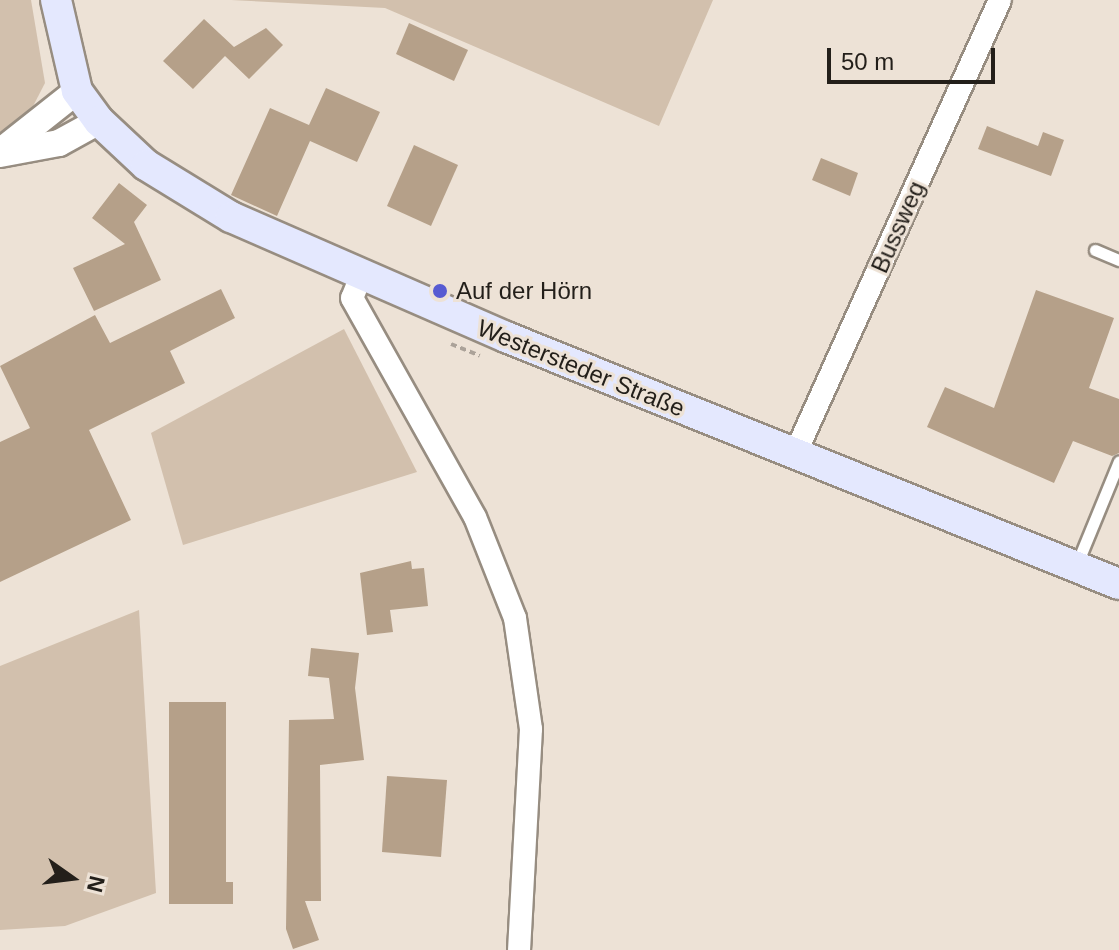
<!DOCTYPE html>
<html>
<head>
<meta charset="utf-8">
<style>
	body { margin:0 }
	#map { position:relative; width:1119px; height:950px; overflow:hidden; background:#ede2d6; font-family:Arial,sans-serif }
	div>[style] { position:absolute }
	.green>* { inset:0; background:#d2c0ad }
	.building>* { inset:0; background:#b5a089 }
	.path>* { height:4px; margin-top:-2px; transform-origin:0; background:repeating-linear-gradient(90deg,#aba299 0 6px,transparent 0 10px) }
	.roads { filter:drop-shadow(2px 0 #978d81) drop-shadow(-2px 0 #978d81) drop-shadow(0 2px #978d81) drop-shadow(0 -2px #978d81) }
	.service>* { height:11px; margin:-5.5px; padding:0 5.5px; transform-origin:5.5px; border-radius:5.5px; background:#fff }
	.minor>* { height:22px; margin:-11px; padding:0 11px; transform-origin:11px; border-radius:11px; background:#fff }
	.tertiary>* { height:26px; margin:-13px; padding:0 13px; transform-origin:13px; border-radius:13px; background:#fff }
	.secondary>* { height:30px; margin:-15px; padding:0 15px; transform-origin:15px; border-radius:15px; background:#e4e8fe }
	.dots>* { width:22px; height:22px; translate:-50% -50%; box-sizing:border-box; border:4px solid #ede2d6; border-radius:50% }
	span { translate:-50% -50%; white-space:nowrap; text-align:center; line-height:1.15; -webkit-text-stroke:6px #ede2d6; paint-order:stroke }
	.street-label { font-size:24px; color:#231f1a }
	.poi-label { font-size:24px; color:#231f1a }
	.left { translate:0 -50%; text-align:left }
	.north { position:absolute; left:32px; top:838px; width:80px; height:80px; -webkit-text-stroke:6px #ede2d6; paint-order:stroke; rotate:104deg; font-size:22px; font-weight:700; line-height:32px; text-align:center; color:#231f1a }
	.north::after { content:''; display:block; margin:auto; width:28px; height:36px; background:#231f1a; clip-path:polygon(50% 0,100% 100%,50% 72%,0 100%) }
	.scale { position:absolute; left:827px; top:48px; width:168px; height:36px; box-sizing:border-box; border:4px solid #231f1a; border-top:0; padding-left:10px; font-size:24px; line-height:28px; white-space:nowrap; color:#231f1a; -webkit-text-stroke:6px #ede2d6; paint-order:stroke }
</style>
</head>
<body>
<div id="map">
	<div class="green">
		<div style="clip-path:polygon(0 0,31px 0,45px 83px,29px 114px,0 132px)"></div>
		<div style="clip-path:polygon(231px 0,713px 0,659px 126px,385px 8px)"></div>
		<div style="clip-path:polygon(344px 329px,417px 472px,183px 545px,151px 433px)"></div>
		<div style="clip-path:polygon(139px 610px,156px 893px,65px 926px,0 930px,0 666px)"></div>
	</div>
	<div class="building">
		<div style="clip-path:polygon(204px 19px,234px 47px,266px 28px,283px 45px,249px 79px,225px 56px,193px 89px,163px 61px)"></div>
		<div style="clip-path:polygon(409px 23px,468px 50px,454px 81px,396px 54px)"></div>
		<div style="clip-path:polygon(326px 88px,380px 112px,357px 162px,310px 141px,277px 216px,231px 195px,270px 108px,309px 125px)"></div>
		<div style="clip-path:polygon(987px 126px,1038px 146px,1043px 132px,1064px 140px,1051px 176px,978px 149px)"></div>
		<div style="clip-path:polygon(414px 145px,458px 165px,431px 226px,387px 206px)"></div>
		<div style="clip-path:polygon(821px 158px,858px 173px,850px 196px,812px 180px)"></div>
		<div style="clip-path:polygon(119px 183px,147px 205px,134px 222px,161px 280px,94px 311px,73px 268px,125px 244px,92px 218px)"></div>
		<div style="clip-path:polygon(221px 289px,235px 318px,170px 351px,185px 383px,89px 430px,131px 520px,0 582px,0 442px,30px 428px,0 366px,95px 315px,110px 343px)"></div>
		<div style="clip-path:polygon(1036px 290px,1114px 318px,1089px 388px,1119px 399px,1119px 453px,1112px 456px,1073px 441px,1054px 483px,927px 427px,945px 387px,994px 408px)"></div>
		<div style="clip-path:polygon(411px 561px,412px 569px,424px 568px,428px 606px,390px 610px,393px 632px,367px 635px,360px 573px)"></div>
		<div style="clip-path:polygon(311px 648px,359px 653px,355px 688px,364px 760px,320px 765px,321px 901px,305px 901px,319px 940px,293px 949px,286px 929px,289px 720px,334px 719px,329px 678px,308px 676px)"></div>
		<div style="clip-path:polygon(169px 702px,226px 702px,226px 882px,233px 882px,233px 904px,169px 904px)"></div>
		<div style="clip-path:polygon(387px 776px,447px 780px,441px 857px,382px 852px)"></div>
	</div>
	<div class="path">
		<div style="left:451px;top:344px;width:31px;rotate:22deg"></div>
	</div>
	<div class="roads">
		<div class="service">
			<div style="left:1095px;top:250px;width:26px;rotate:23deg"></div>
			<div style="left:1076px;top:566px;width:113px;rotate:-67.7deg"></div>
		</div>
		<div class="minor">
			<div style="left:361px;top:276px;width:24px;rotate:112deg"></div>
			<div style="left:352px;top:298px;width:251px;rotate:60.7deg"></div>
			<div style="left:475px;top:517px;width:109px;rotate:68.4deg"></div>
			<div style="left:515px;top:618px;width:112px;rotate:81.8deg"></div>
			<div style="left:531px;top:729px;width:221px;rotate:93.1deg"></div>
			<div style="left:795px;top:454px;width:498px;rotate:-65.7deg"></div>
		</div>
		<div class="tertiary">
			<div style="left:5px;top:148px;width:92px;rotate:-38.4deg"></div>
			<div style="left:0;top:154px;width:60px;rotate:-10.6deg"></div>
			<div style="left:59px;top:143px;width:46px;rotate:-28.8deg"></div>
		</div>
		<div class="secondary">
			<div style="left:56px;top:0;width:93px;rotate:77deg"></div>
			<div style="left:77px;top:91px;width:37px;rotate:54deg"></div>
			<div style="left:99px;top:121px;width:64px;rotate:43.1deg"></div>
			<div style="left:146px;top:165px;width:100px;rotate:31.5deg"></div>
			<div style="left:231px;top:217px;width:300px;rotate:23.6deg"></div>
			<div style="left:506px;top:337px;width:661px;rotate:21.95deg"></div>
		</div>
	</div>
	<div class="dots">
		<div style="left:440px;top:291px;background:#575bd2"></div>
	</div>
	<div class="street-label">
		<span style="left:898px;top:227px;rotate:-66deg">Bussweg</span>
		<span style="left:581px;top:368px;rotate:22deg">Westersteder Straße</span>
	</div>
	<div class="poi-label">
		<span class="left" style="left:456px;top:291px">Auf der Hörn</span>
	</div>
	<div class="north">N</div>
	<div class="scale">50 m</div>
</div>
</body>
</html>
